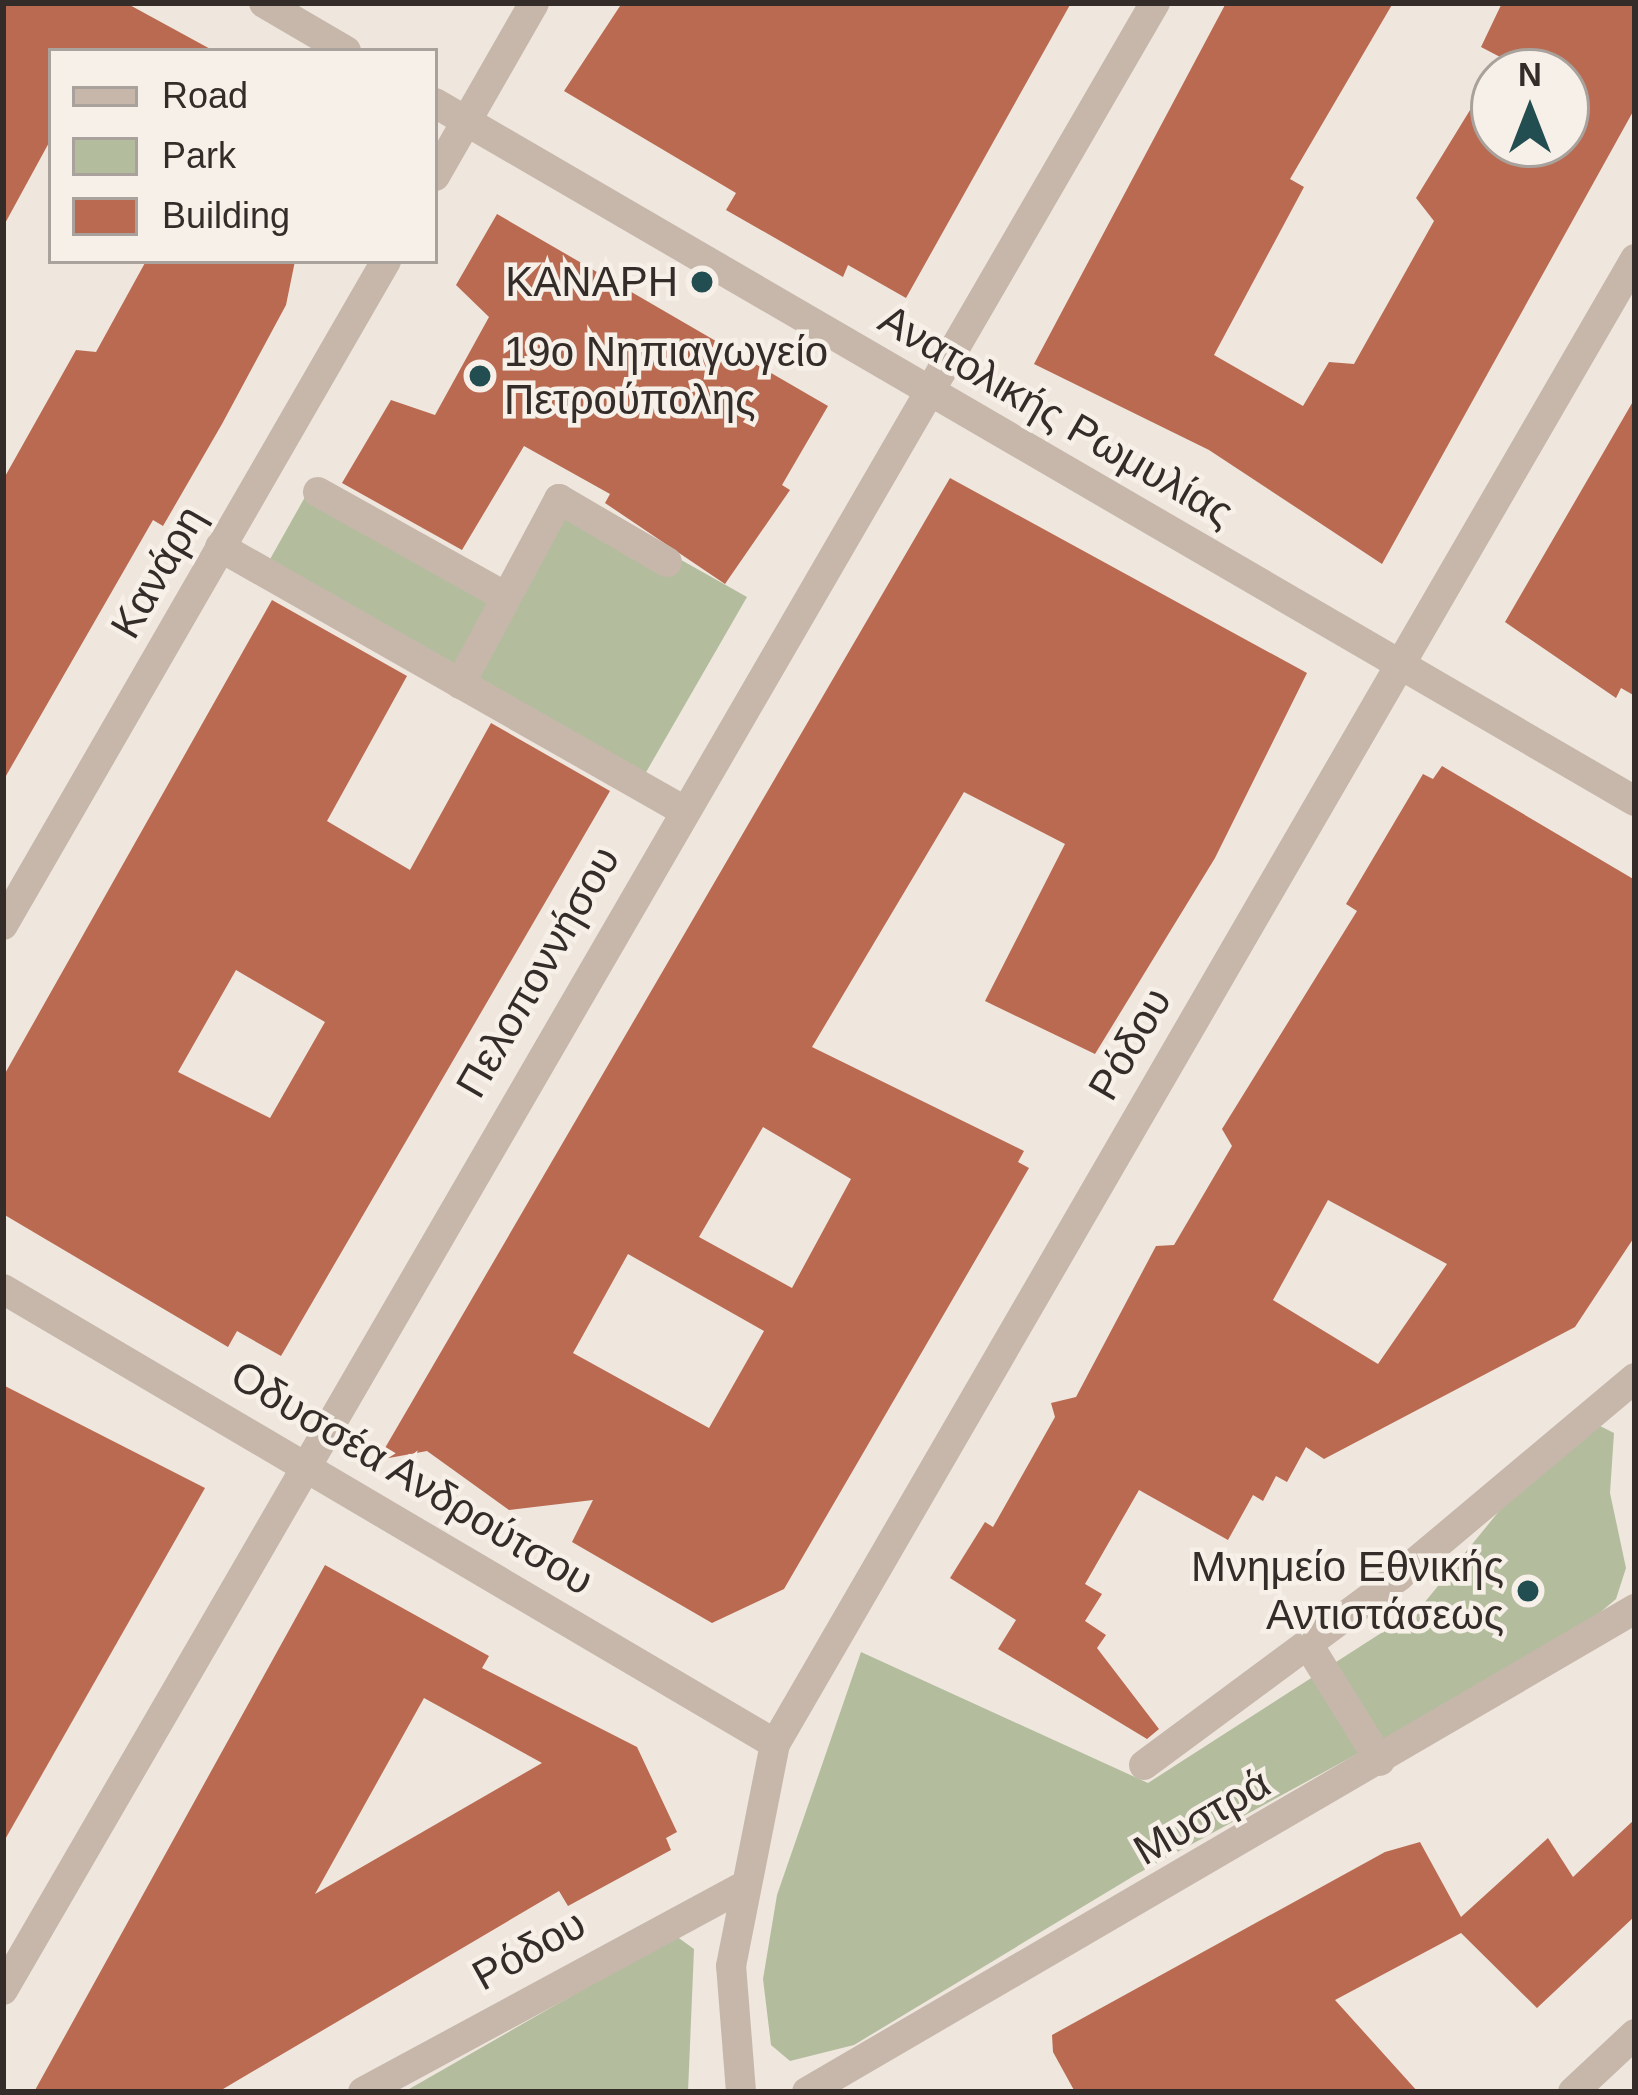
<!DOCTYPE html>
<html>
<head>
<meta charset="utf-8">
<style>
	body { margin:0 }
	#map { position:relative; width:1638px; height:2095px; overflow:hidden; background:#efe6dd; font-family:Arial,sans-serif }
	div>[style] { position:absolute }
	.green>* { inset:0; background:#b3bd9e }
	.building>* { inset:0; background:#b96a51 }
	.minor>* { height:30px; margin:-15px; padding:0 15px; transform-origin:15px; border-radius:15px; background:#c6b7aa }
	.dots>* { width:33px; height:33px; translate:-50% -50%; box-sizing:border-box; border:6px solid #f7f0e8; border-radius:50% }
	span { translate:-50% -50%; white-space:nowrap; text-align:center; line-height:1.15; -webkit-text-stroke:9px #f7f0e8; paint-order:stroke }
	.poi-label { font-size:42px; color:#342c29 }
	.right { translate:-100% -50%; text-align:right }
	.left { translate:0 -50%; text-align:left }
	.street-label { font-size:42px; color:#342c29 }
	.frame { position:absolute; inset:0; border:6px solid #342c29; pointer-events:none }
	.legend { position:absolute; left:48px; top:48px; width:390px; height:216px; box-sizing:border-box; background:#f7f0e8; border:3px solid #a9a29c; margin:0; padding:15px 21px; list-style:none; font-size:36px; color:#342c29 }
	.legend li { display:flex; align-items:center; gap:24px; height:60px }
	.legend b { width:60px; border:3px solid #a9a29c }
	.north { position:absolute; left:1470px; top:48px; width:120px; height:120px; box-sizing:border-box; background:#f7f0e8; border:3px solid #a9a29c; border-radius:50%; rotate:0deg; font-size:33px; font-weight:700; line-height:48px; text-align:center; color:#342c29 }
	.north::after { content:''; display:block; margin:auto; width:42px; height:54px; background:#234e51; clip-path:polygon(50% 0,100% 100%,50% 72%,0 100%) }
</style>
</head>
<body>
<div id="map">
	<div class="green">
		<div style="clip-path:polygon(314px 481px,500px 585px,555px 489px,747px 597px,645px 774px,269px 561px)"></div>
		<div style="clip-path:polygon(1594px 1423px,1614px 1433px,1610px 1493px,1626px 1568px,1616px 1599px,1570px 1638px,1137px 1874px,854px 2045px,790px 2061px,771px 2045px,763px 1979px,777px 1895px,861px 1652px,1148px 1783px,1420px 1608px,1522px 1483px)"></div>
		<div style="clip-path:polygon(676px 1936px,694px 1949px,688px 2092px,404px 2092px)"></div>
	</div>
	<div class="building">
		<div style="clip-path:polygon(3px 3px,126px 3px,214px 51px,51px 51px,51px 139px,3px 227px)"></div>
		<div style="clip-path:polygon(622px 3px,1071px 3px,906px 298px,848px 265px,843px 277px,726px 210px,736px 193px,564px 91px)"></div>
		<div style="clip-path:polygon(evenodd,1226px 3px,1393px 3px,1290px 179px,1304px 187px,1214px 355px,1303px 406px,1329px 362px,1354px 364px,1434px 221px,1416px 198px,1502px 58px,1481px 47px,1502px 3px,1635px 3px,1635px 108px,1382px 564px,1209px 450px,1034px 364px,1226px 3px,1494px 72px,1566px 72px,1566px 144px,1494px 144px,1494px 72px)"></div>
		<div style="clip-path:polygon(497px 214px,828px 406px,782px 485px,790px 490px,725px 584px,605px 503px,610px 494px,524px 446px,462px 550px,342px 483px,391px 400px,435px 415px,489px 317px,456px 285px)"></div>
		<div style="clip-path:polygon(146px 261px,295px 261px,286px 305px,222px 424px,163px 526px,153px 520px,3px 781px,3px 480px,76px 350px,96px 352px)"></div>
		<div style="clip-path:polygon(1635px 398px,1635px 696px,1621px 688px,1616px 698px,1505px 622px)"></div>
		<div style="clip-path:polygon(evenodd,950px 478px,1307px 673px,1215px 858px,1095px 1054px,985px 1001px,1065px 844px,964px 792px,812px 1047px,1024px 1151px,1018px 1162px,1029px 1168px,784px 1589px,712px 1623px,572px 1542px,593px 1500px,509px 1510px,427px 1451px,378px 1460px,950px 478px,763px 1127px,851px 1179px,792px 1288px,699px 1237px,763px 1127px,950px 478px,628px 1254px,764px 1331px,709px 1428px,573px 1353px,628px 1254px)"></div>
		<div style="clip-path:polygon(evenodd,272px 600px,407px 676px,327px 821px,410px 870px,491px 723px,610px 791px,281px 1356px,237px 1331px,228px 1347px,3px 1214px,3px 1077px,272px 600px,236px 970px,325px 1022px,270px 1118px,178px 1072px,236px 970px)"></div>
		<div style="clip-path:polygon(evenodd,1442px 766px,1635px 880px,1635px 1236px,1575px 1327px,1324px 1459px,1306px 1447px,1287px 1482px,1276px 1476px,1263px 1501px,1253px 1495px,1228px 1540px,1139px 1490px,1085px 1584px,1102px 1594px,1085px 1621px,1106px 1635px,1097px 1648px,1159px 1729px,1147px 1739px,998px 1649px,1016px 1620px,950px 1578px,985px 1522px,993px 1527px,1055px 1417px,1051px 1403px,1076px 1397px,1156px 1246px,1174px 1245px,1232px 1146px,1222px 1129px,1357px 911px,1346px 904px,1423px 774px,1433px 779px,1442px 766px,1328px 1200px,1447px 1264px,1378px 1364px,1273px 1300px,1328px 1200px)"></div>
		<div style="clip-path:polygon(3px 1385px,205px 1488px,3px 1843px)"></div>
		<div style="clip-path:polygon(evenodd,325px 1565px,489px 1656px,482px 1668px,637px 1747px,677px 1832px,666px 1838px,671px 1850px,568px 1906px,559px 1891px,218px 2092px,34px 2092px,325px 1565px,424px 1698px,542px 1763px,315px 1894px,424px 1698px)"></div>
		<div style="clip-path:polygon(1635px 1819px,1635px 1916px,1537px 2008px,1461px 1933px,1335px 2000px,1418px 2092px,1075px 2092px,1053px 2052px,1052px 2035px,1385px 1852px,1420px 1842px,1461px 1917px,1548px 1838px,1573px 1877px)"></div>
	</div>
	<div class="minor">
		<div style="left:264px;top:3px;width:95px;rotate:30.3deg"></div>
		<div style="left:435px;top:103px;width:1388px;rotate:30.19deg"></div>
		<div style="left:435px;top:176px;width:199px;rotate:-60.2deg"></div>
		<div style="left:318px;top:492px;width:215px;rotate:29.2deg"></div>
		<div style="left:220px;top:547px;width:530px;rotate:29.61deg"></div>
		<div style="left:460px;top:684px;width:210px;rotate:-61.8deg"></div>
		<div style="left:559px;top:499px;width:125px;rotate:30.3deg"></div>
		<div style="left:3px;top:925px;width:767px;rotate:-60.02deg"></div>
		<div style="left:3px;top:1289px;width:896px;rotate:30.51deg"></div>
		<div style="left:1309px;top:1646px;width:135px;rotate:58.3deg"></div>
		<div style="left:1144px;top:1765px;width:317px;rotate:-36.5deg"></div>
		<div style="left:1399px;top:1576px;width:308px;rotate:-40deg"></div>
		<div style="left:3px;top:1990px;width:2297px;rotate:-59.9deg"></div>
		<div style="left:363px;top:2092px;width:427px;rotate:-28.4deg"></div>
		<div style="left:741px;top:2092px;width:126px;rotate:-94.5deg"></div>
		<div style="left:731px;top:1966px;width:226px;rotate:-78.8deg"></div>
		<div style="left:775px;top:1744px;width:1716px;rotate:-59.92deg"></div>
		<div style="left:807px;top:2092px;width:959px;rotate:-30.26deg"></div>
		<div style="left:1573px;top:2092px;width:85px;rotate:-43.1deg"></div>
	</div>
	<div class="dots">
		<div style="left:702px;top:282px;background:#234e51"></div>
		<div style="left:480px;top:376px;background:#234e51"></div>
		<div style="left:1528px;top:1591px;background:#234e51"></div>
	</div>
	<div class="poi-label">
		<span class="right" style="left:678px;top:282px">ΚΑΝΑΡΗ</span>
		<span class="left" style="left:504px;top:376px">19ο Νηπιαγωγείο<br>Πετρούπολης</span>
		<span class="right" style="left:1504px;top:1591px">Μνημείο Εθνικής<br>Αντιστάσεως</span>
	</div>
	<div class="street-label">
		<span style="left:1056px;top:416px;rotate:30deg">Ανατολικής Ρωμυλίας</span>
		<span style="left:158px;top:572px;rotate:-60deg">Κανάρη</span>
		<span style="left:538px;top:972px;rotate:-60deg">Πελοποννήσου</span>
		<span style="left:1130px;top:1044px;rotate:-60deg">Ρόδου</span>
		<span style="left:412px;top:1478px;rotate:31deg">Οδυσσέα Ανδρούτσου</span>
		<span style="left:1202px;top:1817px;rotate:-30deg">Μυστρά</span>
		<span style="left:529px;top:1950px;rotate:-29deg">Ρόδου</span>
	</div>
	<div class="frame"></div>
	<ul class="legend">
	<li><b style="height:15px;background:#c6b7aa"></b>Road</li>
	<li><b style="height:33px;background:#b3bd9e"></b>Park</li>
	<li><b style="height:33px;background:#b96a51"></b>Building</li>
	</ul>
	<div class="north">N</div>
</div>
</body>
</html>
